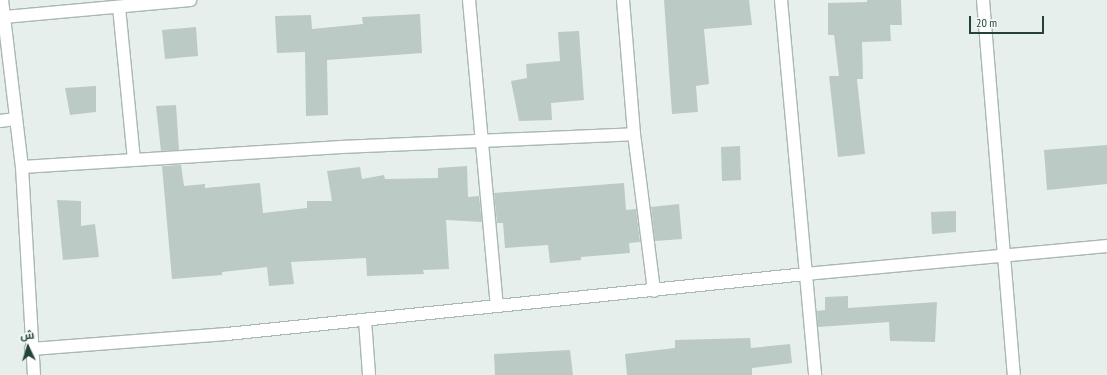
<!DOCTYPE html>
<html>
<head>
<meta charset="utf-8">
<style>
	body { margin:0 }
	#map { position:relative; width:1107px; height:375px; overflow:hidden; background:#e6efeb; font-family:"PT Sans Narrow",Cairo,sans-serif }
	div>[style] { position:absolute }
	.building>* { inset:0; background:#bbcac4 }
	.roads { filter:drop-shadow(1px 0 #a8b8b2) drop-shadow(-1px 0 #a8b8b2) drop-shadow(0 1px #a8b8b2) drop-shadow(0 -1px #a8b8b2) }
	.street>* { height:12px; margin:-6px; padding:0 6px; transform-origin:6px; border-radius:6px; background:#fff }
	span { translate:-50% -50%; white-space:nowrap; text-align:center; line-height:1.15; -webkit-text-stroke:3.5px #f7fbf9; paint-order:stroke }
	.north { position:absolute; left:8px; top:327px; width:40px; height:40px; -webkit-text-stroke:3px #f7fbf9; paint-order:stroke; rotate:356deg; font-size:11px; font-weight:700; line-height:16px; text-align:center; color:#24423a }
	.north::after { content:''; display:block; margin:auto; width:14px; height:18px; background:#24423a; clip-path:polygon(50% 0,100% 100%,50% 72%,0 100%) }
	.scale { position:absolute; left:969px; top:16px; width:75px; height:18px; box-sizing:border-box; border:2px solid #24423a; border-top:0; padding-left:5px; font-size:12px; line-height:14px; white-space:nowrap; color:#24423a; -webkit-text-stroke:3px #f7fbf9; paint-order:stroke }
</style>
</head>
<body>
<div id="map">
	<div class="building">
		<div style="clip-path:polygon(664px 0,749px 0,752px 25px,704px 29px,709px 84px,696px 86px,698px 112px,672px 114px)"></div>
		<div style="clip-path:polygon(867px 0,901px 0,902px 25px,890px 25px,891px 41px,862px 42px,863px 79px,857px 79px,865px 154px,838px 157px,829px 76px,839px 76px,834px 35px,828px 35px,828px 3px,867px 2px)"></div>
		<div style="clip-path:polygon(420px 14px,422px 53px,327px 60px,328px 115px,306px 116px,305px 52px,277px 53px,275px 16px,311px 15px,312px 29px,363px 24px,362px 17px)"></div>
		<div style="clip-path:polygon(196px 27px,198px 56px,165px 59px,162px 30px)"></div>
		<div style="clip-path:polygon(579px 31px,584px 100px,551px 103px,552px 120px,519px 121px,511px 81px,527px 78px,526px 64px,560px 61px,558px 32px)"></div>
		<div style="clip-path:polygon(96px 86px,96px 112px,70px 115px,65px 88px)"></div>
		<div style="clip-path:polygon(176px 105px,179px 150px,161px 151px,156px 106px)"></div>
		<div style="clip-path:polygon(1107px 145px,1107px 184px,1047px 190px,1044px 150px)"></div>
		<div style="clip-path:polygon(740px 146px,741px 180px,722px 181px,721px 147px)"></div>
		<div style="clip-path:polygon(181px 165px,184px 186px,205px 184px,205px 188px,260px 183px,263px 213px,307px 208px,307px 201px,332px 201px,327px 171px,360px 167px,362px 179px,384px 175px,385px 179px,438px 178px,438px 168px,467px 166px,468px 197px,479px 196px,482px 222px,446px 220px,449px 269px,423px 270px,424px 274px,367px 276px,366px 258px,291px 262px,294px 284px,269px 286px,267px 267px,222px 272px,222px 275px,172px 279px,162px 166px)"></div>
		<div style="clip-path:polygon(624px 183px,626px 210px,636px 209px,640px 242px,629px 243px,630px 253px,581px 257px,581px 260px,550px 263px,548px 245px,505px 248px,503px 223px,497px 223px,494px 193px)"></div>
		<div style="clip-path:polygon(57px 200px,81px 201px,81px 226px,95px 224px,99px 257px,63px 260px)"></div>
		<div style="clip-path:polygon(679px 204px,682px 239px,655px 241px,651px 207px)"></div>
		<div style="clip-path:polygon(956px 211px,956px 232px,932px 234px,931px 212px)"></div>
		<div style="clip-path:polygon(848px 296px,848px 308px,937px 302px,935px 342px,890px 341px,889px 322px,818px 327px,817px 311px,825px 310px,825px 297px)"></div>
		<div style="clip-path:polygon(750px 338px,751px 348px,790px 344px,792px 363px,752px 368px,752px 375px,627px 375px,625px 354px,675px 348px,675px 340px)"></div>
		<div style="clip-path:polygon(570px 350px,573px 375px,495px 375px,494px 354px)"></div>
	</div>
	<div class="roads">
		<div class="street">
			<div style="left:2px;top:0;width:168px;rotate:83.2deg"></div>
			<div style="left:22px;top:167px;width:208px;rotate:86.7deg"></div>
			<div style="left:469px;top:0;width:307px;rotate:84.8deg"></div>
			<div style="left:623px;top:0;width:134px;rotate:85.3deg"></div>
			<div style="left:634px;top:134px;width:158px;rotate:82.7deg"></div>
			<div style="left:781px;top:0;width:377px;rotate:84.8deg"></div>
			<div style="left:983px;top:0;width:376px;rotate:85.3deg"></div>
			<div style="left:119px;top:7px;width:153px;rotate:84.4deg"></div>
			<div style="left:4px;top:17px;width:187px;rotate:-5.2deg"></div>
			<div style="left:0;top:121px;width:16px;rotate:-7deg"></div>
			<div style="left:22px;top:167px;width:320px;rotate:-3.6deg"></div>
			<div style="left:341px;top:147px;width:293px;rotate:-2.5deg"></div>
			<div style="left:365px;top:320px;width:55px;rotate:85.8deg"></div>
			<div style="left:31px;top:349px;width:197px;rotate:-4.4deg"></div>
			<div style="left:227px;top:334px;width:582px;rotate:-5.92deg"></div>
			<div style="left:806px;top:274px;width:302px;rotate:-5.3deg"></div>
		</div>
	</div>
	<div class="north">ش</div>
	<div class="scale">20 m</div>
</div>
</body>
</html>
